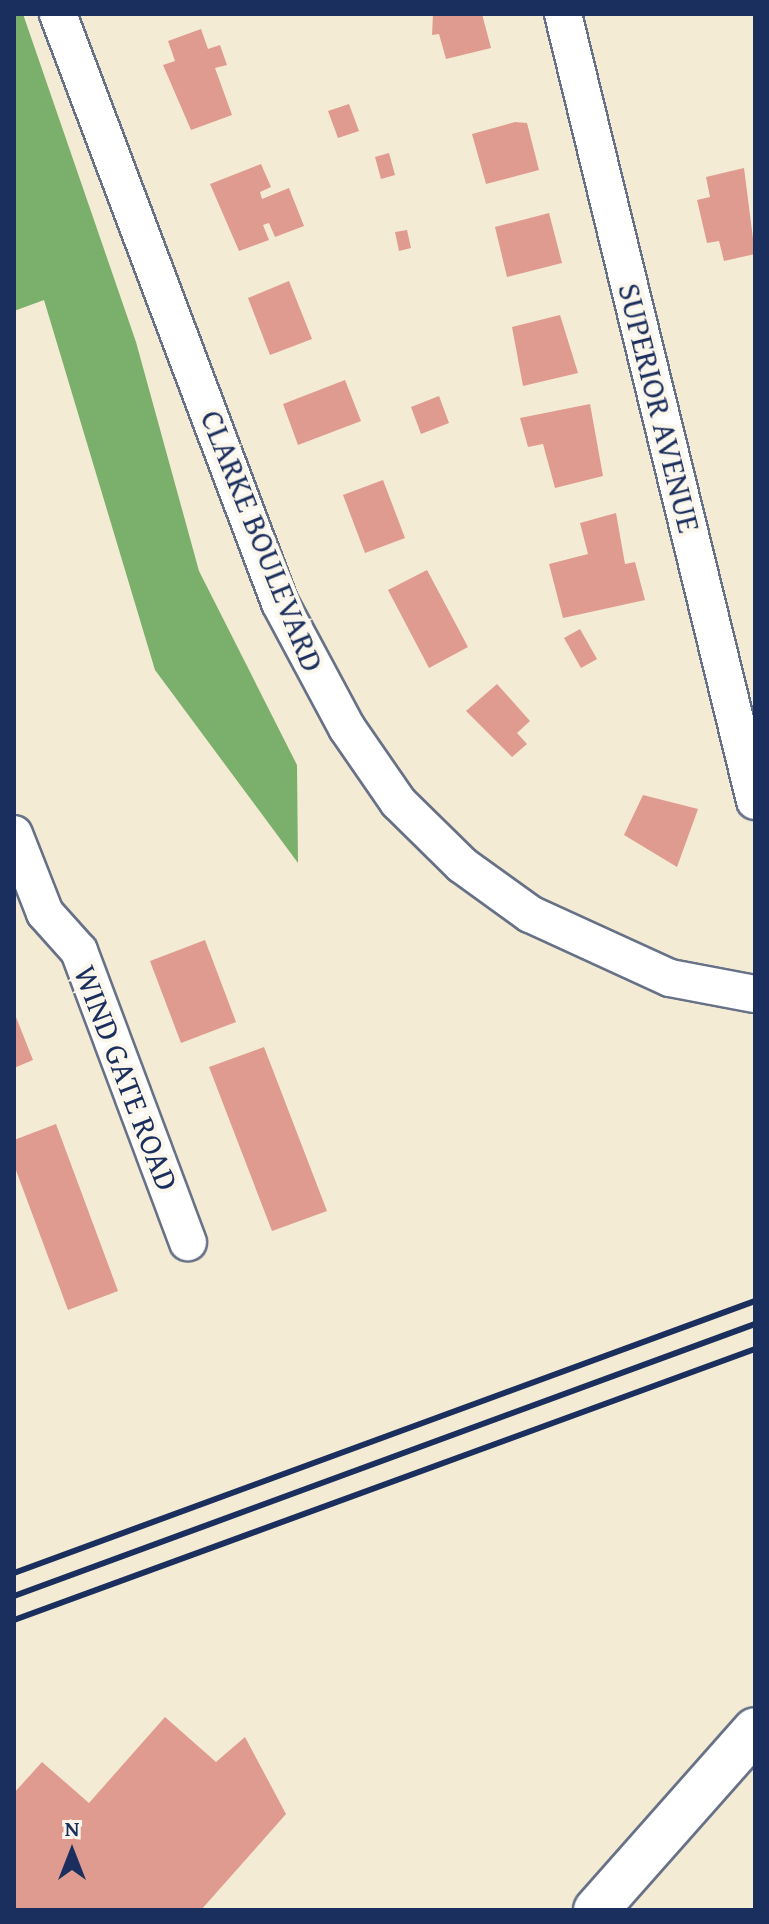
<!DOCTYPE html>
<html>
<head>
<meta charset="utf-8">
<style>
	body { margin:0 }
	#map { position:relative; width:769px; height:1924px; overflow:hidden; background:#f3ebd4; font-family:"Gentium Book Plus",serif }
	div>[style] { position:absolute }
	.forest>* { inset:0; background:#7ab06c }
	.building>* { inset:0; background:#e09b90 }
	.roads { filter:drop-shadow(2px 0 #677187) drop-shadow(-2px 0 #677187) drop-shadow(0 2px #677187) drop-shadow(0 -2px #677187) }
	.minor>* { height:36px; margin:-18px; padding:0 18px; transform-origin:18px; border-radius:18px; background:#fff }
	.major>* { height:44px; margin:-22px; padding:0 22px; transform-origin:22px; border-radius:22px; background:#fff }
	.rail>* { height:6px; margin:-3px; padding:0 3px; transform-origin:3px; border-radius:3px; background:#1b2f5e }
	span { translate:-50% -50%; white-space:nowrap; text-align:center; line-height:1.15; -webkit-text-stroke:8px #fbf7ec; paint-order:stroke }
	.street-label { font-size:32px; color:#1b2f5e }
	.frame { position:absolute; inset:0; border:16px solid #1b2f5e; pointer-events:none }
	.north { position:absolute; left:32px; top:1812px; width:80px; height:80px; -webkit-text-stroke:6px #fbf7ec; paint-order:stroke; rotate:0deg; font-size:22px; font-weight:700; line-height:32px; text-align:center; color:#1b2f5e }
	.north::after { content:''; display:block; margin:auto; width:28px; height:36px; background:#1b2f5e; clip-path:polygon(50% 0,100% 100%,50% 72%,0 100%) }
</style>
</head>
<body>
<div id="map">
	<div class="forest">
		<div style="clip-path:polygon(14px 14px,23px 14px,136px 342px,199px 571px,297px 765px,298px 863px,155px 670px,44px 300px,14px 311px)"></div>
	</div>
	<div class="building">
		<div style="clip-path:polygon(433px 14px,482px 14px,491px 48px,446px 59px,439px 34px,432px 35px)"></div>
		<div style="clip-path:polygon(201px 29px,208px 49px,220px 45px,227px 65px,215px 68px,232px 115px,191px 130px,163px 65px,175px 61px,168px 41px)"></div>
		<div style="clip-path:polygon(349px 104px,359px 131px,338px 138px,328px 111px)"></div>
		<div style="clip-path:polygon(515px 122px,527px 123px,539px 170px,486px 184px,472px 134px)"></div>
		<div style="clip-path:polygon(389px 153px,395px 175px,381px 179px,375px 157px)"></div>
		<div style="clip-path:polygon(261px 164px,271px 187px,260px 192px,262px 199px,289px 188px,304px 226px,275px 237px,269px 223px,263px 225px,269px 240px,239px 251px,210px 184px)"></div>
		<div style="clip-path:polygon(744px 168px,755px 254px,724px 261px,719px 241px,707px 243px,697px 200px,710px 197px,706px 177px)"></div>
		<div style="clip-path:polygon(549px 213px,562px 263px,507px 277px,495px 227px)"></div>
		<div style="clip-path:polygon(407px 230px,411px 248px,399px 251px,395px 232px)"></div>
		<div style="clip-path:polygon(289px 281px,312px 339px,270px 355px,248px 298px)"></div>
		<div style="clip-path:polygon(560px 315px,578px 373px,523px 386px,512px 327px)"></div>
		<div style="clip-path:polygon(345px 380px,361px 421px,298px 445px,283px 404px)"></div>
		<div style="clip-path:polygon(439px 396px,449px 423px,421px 434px,411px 407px)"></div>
		<div style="clip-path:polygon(590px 404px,603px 476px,555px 488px,543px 444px,528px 447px,520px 418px)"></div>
		<div style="clip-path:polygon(383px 480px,405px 538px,365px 553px,343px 495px)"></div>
		<div style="clip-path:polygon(616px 513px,625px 564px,635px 562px,645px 600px,563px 618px,549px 564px,588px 554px,580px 523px)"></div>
		<div style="clip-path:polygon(427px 570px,468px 647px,429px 668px,388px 590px)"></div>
		<div style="clip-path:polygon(580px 629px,597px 659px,581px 668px,564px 638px)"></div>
		<div style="clip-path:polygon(497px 684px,530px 721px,517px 733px,527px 744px,512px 757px,466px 711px)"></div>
		<div style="clip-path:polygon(643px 795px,698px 809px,677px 867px,624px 835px)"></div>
		<div style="clip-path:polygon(205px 940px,236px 1022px,181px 1043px,150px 961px)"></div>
		<div style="clip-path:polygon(14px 1012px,33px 1060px,14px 1068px)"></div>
		<div style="clip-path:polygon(264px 1047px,327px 1211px,272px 1231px,209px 1067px)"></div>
		<div style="clip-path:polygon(56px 1124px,118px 1291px,68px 1310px,14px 1165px,14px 1140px)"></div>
		<div style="clip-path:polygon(165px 1717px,216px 1762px,245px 1737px,286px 1814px,201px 1910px,14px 1910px,14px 1793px,42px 1762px,89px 1803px)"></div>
	</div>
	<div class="roads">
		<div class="minor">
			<div style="left:58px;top:14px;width:629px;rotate:69.35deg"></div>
			<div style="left:280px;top:603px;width:142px;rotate:61.8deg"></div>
			<div style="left:347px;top:728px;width:90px;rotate:55.4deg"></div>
			<div style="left:398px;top:802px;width:90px;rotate:44.5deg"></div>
			<div style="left:462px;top:865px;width:84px;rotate:35.8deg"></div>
			<div style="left:530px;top:914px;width:154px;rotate:24.6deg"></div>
			<div style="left:670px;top:978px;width:86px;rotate:10.7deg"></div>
			<div style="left:563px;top:14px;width:810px;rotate:76.29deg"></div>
			<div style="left:14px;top:834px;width:85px;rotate:68.6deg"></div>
			<div style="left:45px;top:913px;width:51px;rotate:48.2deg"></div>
			<div style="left:79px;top:951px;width:311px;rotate:69.5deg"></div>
		</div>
		<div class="major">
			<div style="left:596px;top:1910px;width:240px;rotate:-48.5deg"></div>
		</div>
	</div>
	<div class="rail">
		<div style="left:14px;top:1573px;width:789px;rotate:-20.16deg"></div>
		<div style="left:14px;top:1596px;width:789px;rotate:-20.16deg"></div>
		<div style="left:14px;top:1620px;width:789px;rotate:-20.09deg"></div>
	</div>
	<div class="street-label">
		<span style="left:659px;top:408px;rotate:76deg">SUPERIOR AVENUE</span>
		<span style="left:262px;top:541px;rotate:68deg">CLARKE BOULEVARD</span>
		<span style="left:126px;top:1078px;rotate:69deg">WIND GATE ROAD</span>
	</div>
	<div class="frame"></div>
	<div class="north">N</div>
</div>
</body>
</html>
